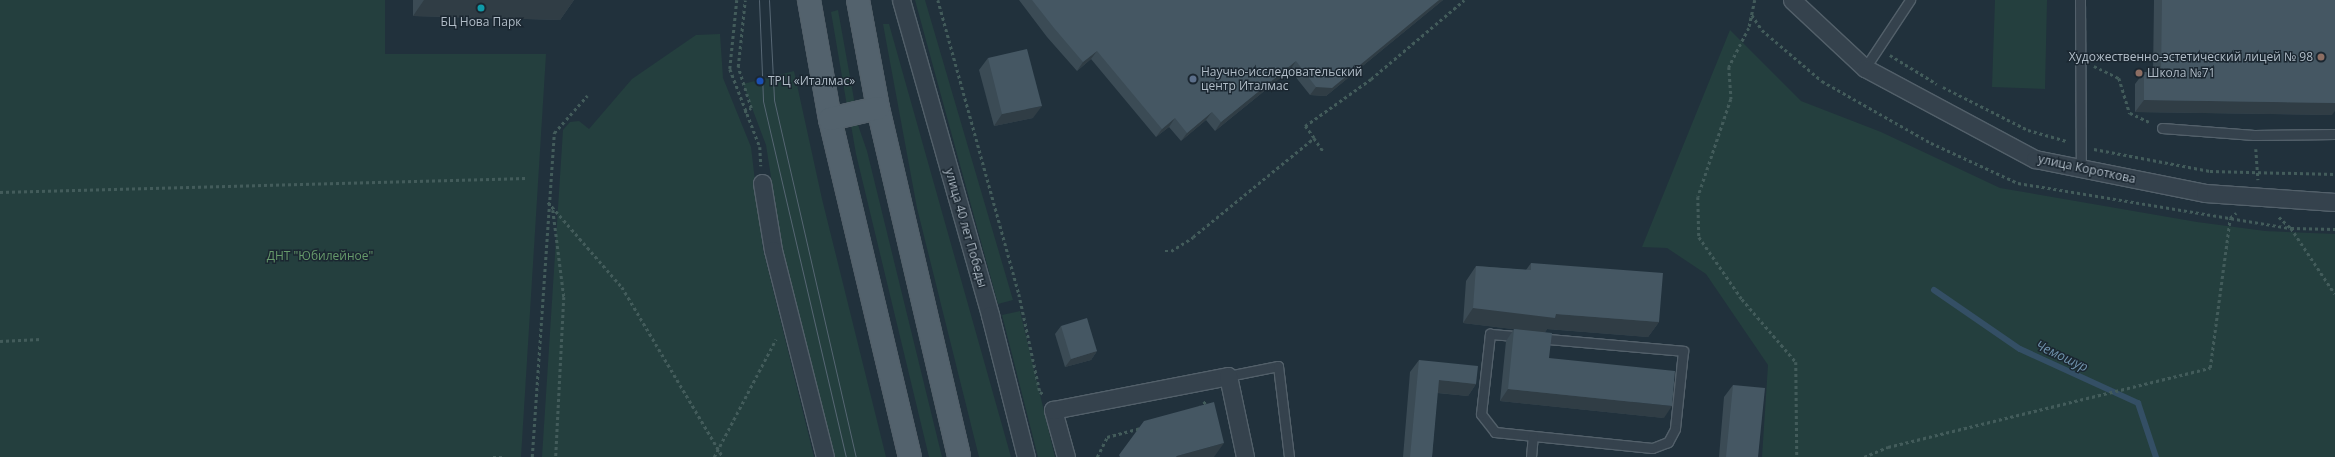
<!DOCTYPE html>
<html>
<head>
<meta charset="utf-8">
<style>
	body { margin:0 }
	#map { position:relative; width:2335px; height:457px; overflow:hidden; background:#21313c; font-family:"Open Sans",sans-serif }
	div>[style] { position:absolute }
	.green>* { inset:0; background:#243f3e }
	.stream>* { height:6px; margin:-3px; padding:0 3px; transform-origin:3px; border-radius:3px; background:#344f65 }
	.path>* { height:2.5px; margin-top:-1.25px; transform-origin:0; background:repeating-linear-gradient(90deg,#435c5b 0 3px,transparent 0 6px) }
	.roads { filter:drop-shadow(1px 0 #53606a) drop-shadow(-1px 0 #53606a) drop-shadow(0 1px #53606a) drop-shadow(0 -1px #53606a) }
	.lane>* { height:9px; margin:-4.5px; padding:0 4.5px; transform-origin:4.5px; border-radius:4.5px; background:#35424d }
	.street>* { height:17px; margin:-8.5px; padding:0 8.5px; transform-origin:8.5px; border-radius:8.5px; background:#35424d }
	.primary>* { height:22px; margin:-11px; padding:0 11px; transform-origin:11px; border-radius:11px; background:#53626d }
	.tram>* { height:1px; margin:-0.5px; padding:0 0.5px; transform-origin:0.5px; border-radius:0.5px; background:#576774 }
	.wall>* { inset:0; background:#3b4b55 }
	.shaded-wall>* { inset:0; background:#303d45 }
	.building>* { inset:0; background:#455763 }
	.dots>* { width:11px; height:11px; translate:-50% -50%; box-sizing:border-box; border:2px solid #1b2731; border-radius:50% }
	span { translate:-50% -50%; white-space:nowrap; text-align:center; line-height:1.15; -webkit-text-stroke:3px #1b2731; paint-order:stroke }
	.poi-label { font-size:12px; color:#b1bdc8 }
	.right { translate:-100% -50%; text-align:right }
	.left { translate:0 -50%; text-align:left }
	.street-label { font-size:12px; color:#b1bdc8 }
	.park-label { font-size:12px; color:#669a6b }
	.water-label { font-size:13px; color:#7093ad; font-style:italic }
</style>
</head>
<body>
<div id="map">
	<div class="green">
		<div style="clip-path:polygon(0 0,385px 0,385px 54px,546px 54px,521px 457px,0 457px)"></div>
		<div style="clip-path:polygon(915px 0,925px 0,1013px 300px,998px 304px)"></div>
		<div style="clip-path:polygon(1995px 0,2047px 0,2045px 89px,1992px 87px)"></div>
		<div style="clip-path:polygon(838px 10px,855px 105px,847px 106px,831px 12px)"></div>
		<div style="clip-path:polygon(883px 24px,889px 24px,1011px 457px,979px 457px,917px 208px)"></div>
		<div style="clip-path:polygon(1730px 30px,1801px 101px,1881px 132px,2000px 188px,2197px 222px,2265px 231px,2335px 234px,2335px 457px,1762px 457px,1768px 365px,1706px 274px,1667px 248px,1642px 247px)"></div>
		<div style="clip-path:polygon(720px 34px,723px 78px,751px 147px,763px 249px,814px 457px,542px 457px,563px 130px,570px 122px,579px 121px,589px 129px,632px 79px,696px 35px)"></div>
		<div style="clip-path:polygon(794px 71px,822px 199px,886px 457px,835px 457px,782px 247px,766px 145px,743px 84px)"></div>
		<div style="clip-path:polygon(857px 122px,867px 151px,942px 457px,929px 457px,856px 154px,851px 125px)"></div>
		<div style="clip-path:polygon(1020px 311px,1055px 457px,1038px 457px,1002px 315px)"></div>
	</div>
	<div class="stream">
		<div style="left:1934px;top:290px;width:104px;rotate:34.5deg"></div>
		<div style="left:2020px;top:349px;width:130px;rotate:24.6deg"></div>
		<div style="left:2138px;top:403px;width:57px;rotate:71.6deg"></div>
	</div>
	<div class="path">
		<div style="left:737px;top:0;width:69px;rotate:95.8deg"></div>
		<div style="left:730px;top:69px;width:84px;rotate:69deg"></div>
		<div style="left:760px;top:147px;width:19px;rotate:87deg"></div>
		<div style="left:938px;top:0;width:305px;rotate:74.6deg"></div>
		<div style="left:1019px;top:294px;width:100px;rotate:77.9deg"></div>
		<div style="left:1040px;top:392px;width:4px;rotate:27deg"></div>
		<div style="left:1755px;top:0;width:29px;rotate:102deg"></div>
		<div style="left:1749px;top:28px;width:44px;rotate:117.1deg"></div>
		<div style="left:1729px;top:67px;width:32px;rotate:86deg"></div>
		<div style="left:1731px;top:99px;width:103px;rotate:108.6deg"></div>
		<div style="left:1698px;top:197px;width:40px;rotate:88.6deg"></div>
		<div style="left:1699px;top:237px;width:75px;rotate:55.3deg"></div>
		<div style="left:1742px;top:299px;width:83px;rotate:49.4deg"></div>
		<div style="left:1796px;top:362px;width:95px;rotate:89.4deg"></div>
		<div style="left:1752px;top:15px;width:18px;rotate:56deg"></div>
		<div style="left:1762px;top:30px;width:79px;rotate:40.4deg"></div>
		<div style="left:1822px;top:81px;width:125px;rotate:29.6deg"></div>
		<div style="left:1931px;top:143px;width:96px;rotate:24.7deg"></div>
		<div style="left:2018px;top:183px;width:277px;rotate:9.4deg"></div>
		<div style="left:2291px;top:228px;width:44px;rotate:1.3deg"></div>
		<div style="left:1890px;top:55px;width:55px;rotate:31.7deg"></div>
		<div style="left:2094px;top:66px;width:28px;rotate:26deg"></div>
		<div style="left:2119px;top:78px;width:37px;rotate:73deg"></div>
		<div style="left:2130px;top:113px;width:21px;rotate:25deg"></div>
		<div style="left:1943px;top:87px;width:95px;rotate:26.8deg"></div>
		<div style="left:2028px;top:130px;width:40px;rotate:16deg"></div>
		<div style="left:744px;top:112px;width:8px;rotate:-30deg"></div>
		<div style="left:751px;top:108px;width:43px;rotate:-107.6deg"></div>
		<div style="left:738px;top:67px;width:67px;rotate:-84deg"></div>
		<div style="left:1314px;top:138px;width:16px;rotate:55deg"></div>
		<div style="left:2094px;top:149px;width:118px;rotate:10.7deg"></div>
		<div style="left:2210px;top:171px;width:125px;rotate:1.4deg"></div>
		<div style="left:2256px;top:149px;width:31px;rotate:86deg"></div>
		<div style="left:0;top:192px;width:526px;rotate:-1.52deg"></div>
		<div style="left:548px;top:202px;width:113px;rotate:49deg"></div>
		<div style="left:622px;top:287px;width:198px;rotate:59.3deg"></div>
		<div style="left:553px;top:210px;width:88px;rotate:82.8deg"></div>
		<div style="left:564px;top:297px;width:160px;rotate:92.9deg"></div>
		<div style="left:2279px;top:217px;width:16px;rotate:43deg"></div>
		<div style="left:2291px;top:228px;width:79px;rotate:56.3deg"></div>
		<div style="left:1165px;top:251px;width:6px"></div>
		<div style="left:1171px;top:251px;width:26px;rotate:-32deg"></div>
		<div style="left:1193px;top:237px;width:156px;rotate:-39.3deg"></div>
		<div style="left:1314px;top:138px;width:15px;rotate:-127deg"></div>
		<div style="left:1305px;top:126px;width:81px;rotate:-35.5deg"></div>
		<div style="left:1371px;top:79px;width:122px;rotate:-40.3deg"></div>
		<div style="left:0;top:341px;width:41px;rotate:-2.8deg"></div>
		<div style="left:1199px;top:408px;width:11px;rotate:-45deg"></div>
		<div style="left:493px;top:457px;width:10px"></div>
		<div style="left:532px;top:457px;width:325px;rotate:-86.1deg"></div>
		<div style="left:554px;top:133px;width:50px;rotate:-48.3deg"></div>
		<div style="left:714px;top:457px;width:133px;rotate:-62.3deg"></div>
		<div style="left:1097px;top:457px;width:22px;rotate:-63deg"></div>
		<div style="left:1107px;top:437px;width:35px;rotate:-15deg"></div>
		<div style="left:1864px;top:457px;width:26px;rotate:-23deg"></div>
		<div style="left:1888px;top:447px;width:332px;rotate:-13.8deg"></div>
		<div style="left:2210px;top:368px;width:151px;rotate:-82.4deg"></div>
		<div style="left:2230px;top:218px;width:8px;rotate:-40deg"></div>
	</div>
	<div class="roads">
		<div class="lane">
			<div style="left:2080px;top:0;width:169px;rotate:89.7deg"></div>
			<div style="left:1865px;top:68px;width:82px;rotate:-56.5deg"></div>
			<div style="left:2162px;top:128px;width:92px;rotate:4.4deg"></div>
			<div style="left:2254px;top:135px;width:81px;rotate:-0.7deg"></div>
			<div style="left:1490px;top:334px;width:194px;rotate:5deg"></div>
			<div style="left:1683px;top:351px;width:78px;rotate:95.9deg"></div>
			<div style="left:1675px;top:429px;width:15px;rotate:118deg"></div>
			<div style="left:1668px;top:442px;width:17px;rotate:159deg"></div>
			<div style="left:1652px;top:448px;width:158px;rotate:-174.2deg"></div>
			<div style="left:1495px;top:432px;width:23px;rotate:-128deg"></div>
			<div style="left:1481px;top:414px;width:81px;rotate:-83.6deg"></div>
			<div style="left:1228px;top:376px;width:51px;rotate:-11.3deg"></div>
			<div style="left:1278px;top:366px;width:92px;rotate:83.1deg"></div>
			<div style="left:1531px;top:457px;width:21px;rotate:-85deg"></div>
		</div>
		<div class="street">
			<div style="left:901px;top:0;width:327px;rotate:74.2deg"></div>
			<div style="left:990px;top:315px;width:146px;rotate:75.8deg"></div>
			<div style="left:1792px;top:0;width:100px;rotate:43deg"></div>
			<div style="left:1865px;top:68px;width:193px;rotate:28.2deg"></div>
			<div style="left:2035px;top:159px;width:173px;rotate:11.3deg"></div>
			<div style="left:2205px;top:193px;width:130px;rotate:4deg"></div>
			<div style="left:762px;top:183px;width:68px;rotate:80.7deg"></div>
			<div style="left:773px;top:250px;width:213px;rotate:75.9deg"></div>
			<div style="left:1066px;top:457px;width:49px;rotate:-105.5deg"></div>
			<div style="left:1053px;top:410px;width:178px;rotate:-11deg"></div>
			<div style="left:1228px;top:376px;width:83px;rotate:78.1deg"></div>
		</div>
		<div class="primary">
			<div style="left:809px;top:0;width:121px;rotate:80deg"></div>
			<div style="left:830px;top:119px;width:347px;rotate:76.7deg"></div>
			<div style="left:858px;top:0;width:110px;rotate:79.5deg"></div>
			<div style="left:878px;top:108px;width:358px;rotate:76.9deg"></div>
			<div style="left:830px;top:119px;width:49px;rotate:-12.9deg"></div>
		</div>
	</div>
	<div class="tram">
		<div style="left:759px;top:0;width:101px;rotate:87.7deg"></div>
		<div style="left:763px;top:101px;width:366px;rotate:76.9deg"></div>
		<div style="left:769px;top:0;width:100px;rotate:87.1deg"></div>
		<div style="left:774px;top:100px;width:366px;rotate:77.1deg"></div>
	</div>
	<div class="wall">
		<div style="clip-path:polygon(413px 0,574px 0,560px 20px,413px 16px)"></div>
		<div style="clip-path:polygon(1019px 0,1443px 0,1326px 96px,1310px 95px,1290px 70px,1215px 131px,1206px 120px,1181px 141px,1169px 127px,1156px 137px,1091px 59px,1077px 71px,1047px 37px)"></div>
		<div style="clip-path:polygon(2154px 0,2335px 0,2332px 115px,2135px 112px,2135px 84px,2144px 72px,2153px 73px)"></div>
		<div style="clip-path:polygon(988px 58px,1033px 118px,994px 126px,979px 70px)"></div>
		<div style="clip-path:polygon(1531px 263px,1659px 322px,1648px 337px,1547px 329px,1545px 332px,1549px 358px,1664px 418px,1500px 401px,1506px 341px,1514px 329px,1521px 330px,1463px 323px,1466px 281px,1476px 266px,1526px 270px)"></div>
		<div style="clip-path:polygon(1061px 326px,1097px 351px,1091px 360px,1065px 367px,1055px 334px)"></div>
		<div style="clip-path:polygon(1419px 360px,1476px 384px,1468px 396px,1437px 393px,1432px 457px,1403px 457px,1410px 372px)"></div>
		<div style="clip-path:polygon(1733px 385px,1758px 457px,1719px 457px,1724px 397px)"></div>
	</div>
	<div class="shaded-wall">
		<div style="clip-path:polygon(424px 0,574px 0,560px 20px,413px 16px)"></div>
		<div style="clip-path:polygon(1439px 0,1443px 0,1326px 96px,1310px 95px,1316px 87px)"></div>
		<div style="clip-path:polygon(1097px 51px,1091px 59px,1077px 71px,1083px 62px)"></div>
		<div style="clip-path:polygon(1296px 61px,1290px 70px,1215px 131px,1221px 122px)"></div>
		<div style="clip-path:polygon(2144px 100px,2335px 103px,2335px 111px,2332px 115px,2135px 112px)"></div>
		<div style="clip-path:polygon(1042px 106px,1033px 118px,994px 126px,1002px 114px)"></div>
		<div style="clip-path:polygon(1212px 112px,1206px 120px,1181px 141px,1187px 133px)"></div>
		<div style="clip-path:polygon(1175px 118px,1169px 127px,1156px 137px,1162px 129px)"></div>
		<div style="clip-path:polygon(1473px 308px,1556px 314px,1659px 322px,1648px 337px,1547px 329px,1545px 333px,1463px 323px)"></div>
		<div style="clip-path:polygon(1097px 351px,1091px 360px,1065px 367px,1071px 359px)"></div>
		<div style="clip-path:polygon(1439px 380px,1476px 384px,1468px 396px,1430px 392px)"></div>
		<div style="clip-path:polygon(1508px 389px,1672px 406px,1664px 418px,1500px 401px)"></div>
		<div style="clip-path:polygon(1224px 443px,1214px 457px,1176px 457px,1177px 456px)"></div>
	</div>
	<div class="building">
		<div style="clip-path:polygon(1032px 0,1439px 0,1332px 88px,1316px 87px,1296px 61px,1221px 122px,1212px 112px,1187px 133px,1175px 118px,1162px 129px,1097px 51px,1083px 62px,1054px 28px)"></div>
		<div style="clip-path:polygon(2162px 0,2335px 0,2335px 103px,2144px 100px,2144px 72px,2161px 73px)"></div>
		<div style="clip-path:polygon(1027px 49px,1042px 106px,1002px 114px,988px 58px)"></div>
		<div style="clip-path:polygon(1531px 263px,1663px 273px,1659px 322px,1556px 314px,1555px 318px,1473px 308px,1476px 266px,1531px 270px)"></div>
		<div style="clip-path:polygon(1087px 318px,1097px 351px,1071px 359px,1061px 326px)"></div>
		<div style="clip-path:polygon(1514px 329px,1552px 333px,1549px 358px,1675px 371px,1672px 406px,1508px 389px)"></div>
		<div style="clip-path:polygon(1419px 360px,1478px 366px,1476px 384px,1439px 380px,1432px 457px,1410px 457px)"></div>
		<div style="clip-path:polygon(1733px 385px,1765px 388px,1758px 457px,1726px 457px)"></div>
		<div style="clip-path:polygon(1214px 402px,1224px 443px,1177px 456px,1176px 457px,1120px 457px,1119px 455px,1144px 421px)"></div>
	</div>
	<div class="dots">
		<div style="left:481px;top:8px;background:#0f9aa8"></div>
		<div style="left:2321px;top:57px;background:#8d6e63"></div>
		<div style="left:2139px;top:73px;background:#8d6e63"></div>
		<div style="left:1193px;top:79px;background:#5c6f8a"></div>
		<div style="left:760px;top:81px;background:#1a4fb4"></div>
	</div>
	<div class="poi-label">
		<span style="left:481px;top:22px">БЦ Нова Парк</span>
		<span class="right" style="left:2313px;top:57px">Художественно-эстетический лицей № 98</span>
		<span class="left" style="left:1201px;top:79px">Научно-исследовательский<br>центр Италмас</span>
		<span class="left" style="left:2147px;top:73px">Школа №71</span>
		<span class="left" style="left:768px;top:81px">ТРЦ «Италмас»</span>
	</div>
	<div class="street-label">
		<span style="left:2087px;top:169px;rotate:12deg">улица Короткова</span>
		<span style="left:966px;top:228px;rotate:74deg">улица 40 лет Победы</span>
	</div>
	<div class="park-label">
		<span style="left:320px;top:256px">ДНТ "Юбилейное"</span>
	</div>
	<div class="water-label">
		<span style="left:2062px;top:356px;rotate:25deg">Чемошур</span>
	</div>
</div>
</body>
</html>
